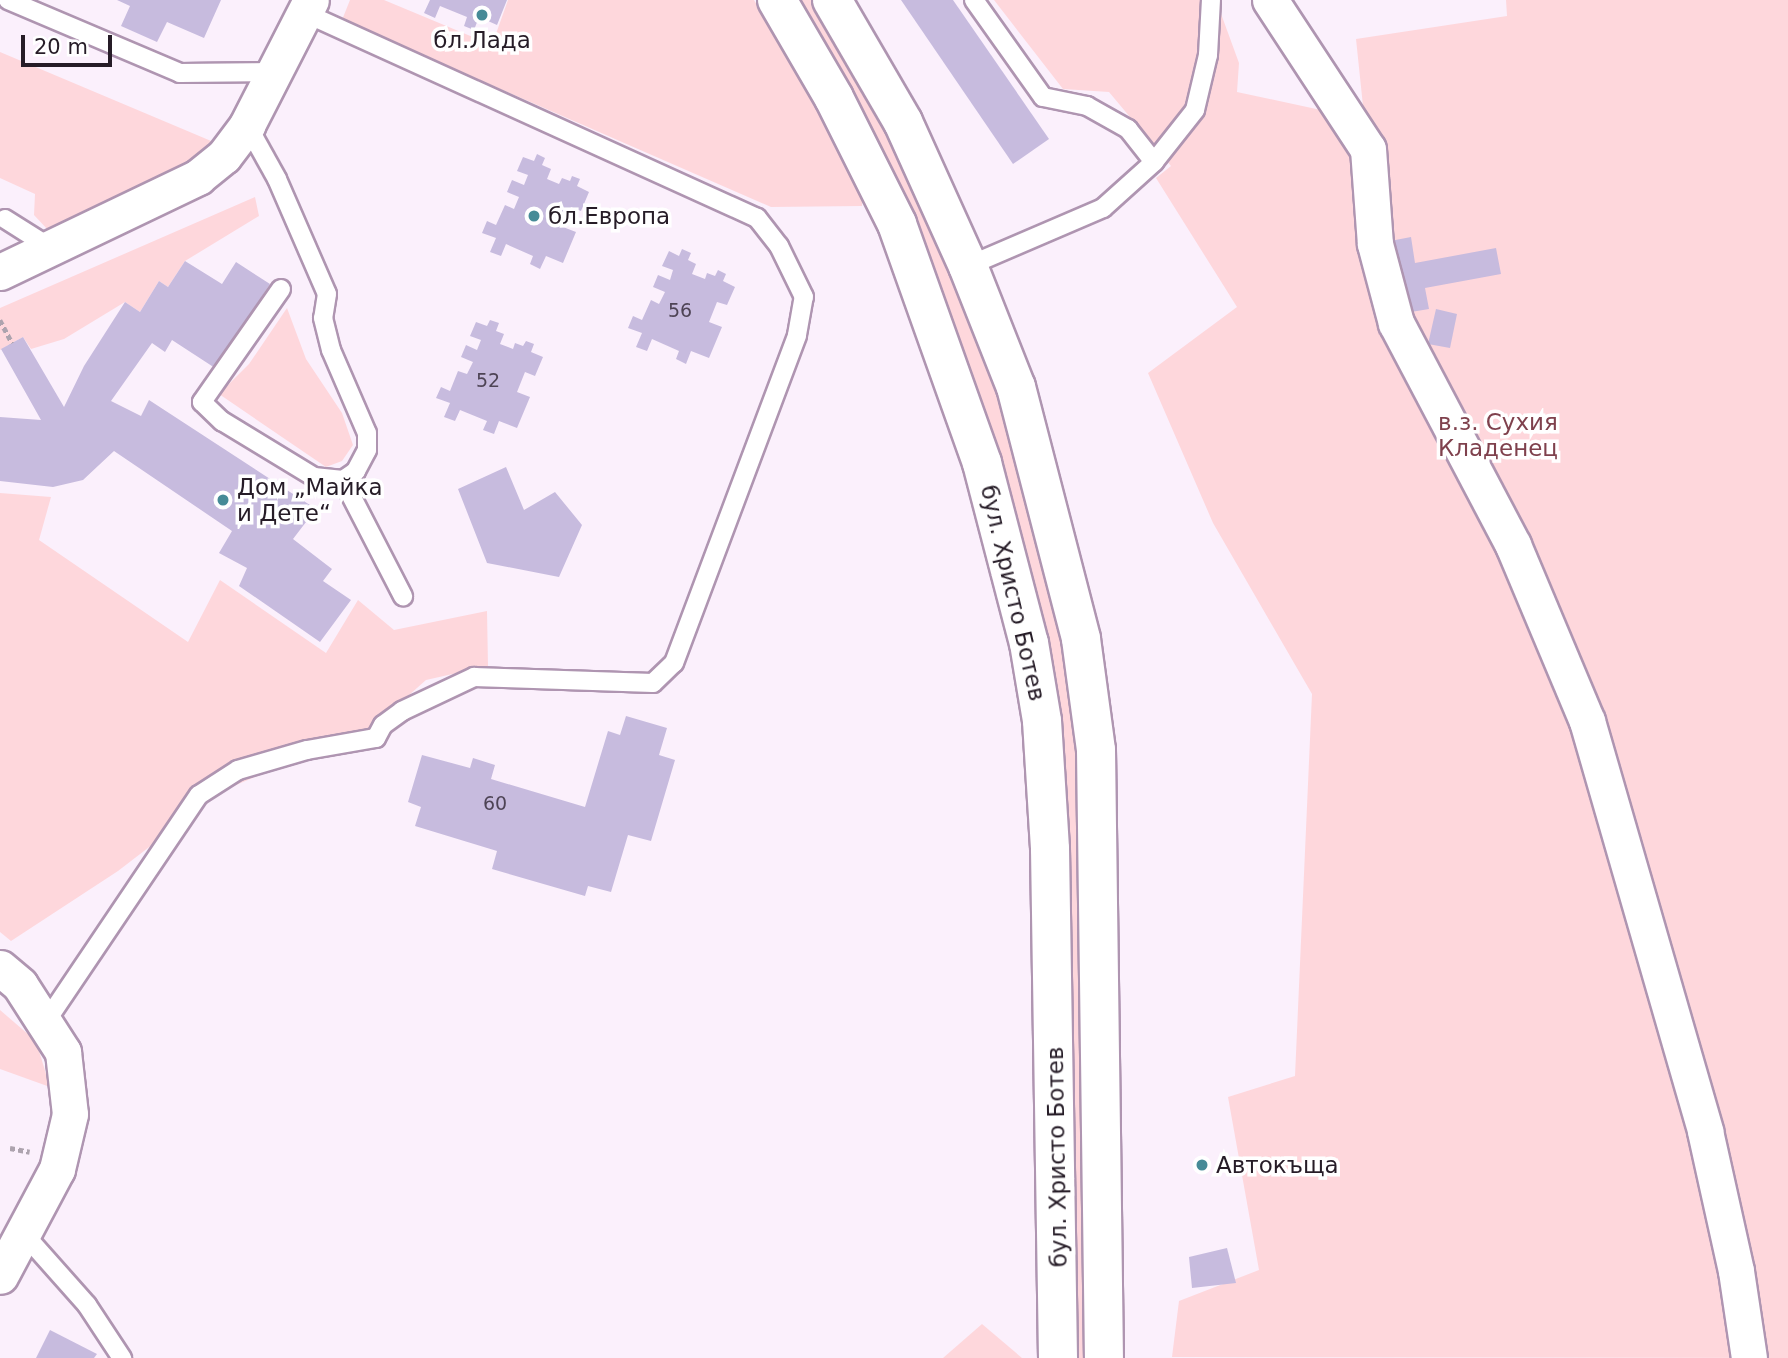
<!DOCTYPE html>
<html>
<head>
<meta charset="utf-8">
<style>
	body { margin:0 }
	#map { position:relative; width:1788px; height:1358px; overflow:hidden; background:#fbf0fc; font-family:"DejaVu Sans",sans-serif }
	div>[style] { position:absolute }
	.green>* { inset:0; background:#fed7dc }
	.building>* { inset:0; background:#c7bbde }
	.path>* { height:4.5px; margin-top:-2.25px; transform-origin:0; background:repeating-linear-gradient(90deg,#ada3ae 0 5px,transparent 0 8.5px) }
	.roads { filter:drop-shadow(2px 0 #af95b1) drop-shadow(-2px 0 #af95b1) drop-shadow(0 2px #af95b1) drop-shadow(0 -2px #af95b1) }
	.service>* { height:18px; margin:-9px; padding:0 9px; transform-origin:9px; border-radius:9px; background:#fff }
	.minor>* { height:35px; margin:-17.5px; padding:0 17.5px; transform-origin:17.5px; border-radius:17.5px; background:#fff }
	.trunk>* { height:38px; margin:-19px; padding:0 19px; transform-origin:19px; border-radius:19px; background:#fff }
	.dots>* { width:19px; height:19px; translate:-50% -50%; box-sizing:border-box; border:4px solid #fff; border-radius:50% }
	span { translate:-50% -50%; white-space:nowrap; text-align:center; line-height:1.15; -webkit-text-stroke:7px #fff; paint-order:stroke }
	.number-label { font-size:19px; color:#4e4455 }
	.number-label span { -webkit-text-stroke-width:0 }
	.poi-label { font-size:23px; color:#261c27 }
	.left { translate:0 -50%; text-align:left }
	.park-label { font-size:23px; color:#7f414d }
	.street-label { font-size:23px; color:#261c27 }
	.scale { position:absolute; left:21px; top:35px; width:91px; height:32px; box-sizing:border-box; border:4px solid #261c27; border-top:0; padding-left:9px; font-size:21px; line-height:24px; white-space:nowrap; color:#261c27; -webkit-text-stroke:5px #fff; paint-order:stroke }
</style>
</head>
<body>
<div id="map">
	<div class="green">
		<div style="clip-path:polygon(350px 0,384px 0,492px 45px,508px 0,754px 0,864px 184px,862px 206px,771px 207px,342px 20px)"></div>
		<div style="clip-path:polygon(795px 0,813px 0,886px 129px,935px 236px,1003px 408px,1072px 680px,1079px 756px,1086px 1358px,1067px 1358px,1054px 682px,1038px 598px,1012px 497px,984px 412px)"></div>
		<div style="clip-path:polygon(994px 0,1216px 0,1239px 63px,1237px 92px,1344px 115px,1363px 106px,1356px 39px,1507px 16px,1506px 0,1788px 0,1788px 1358px,1172px 1357px,1179px 1301px,1259px 1270px,1228px 1097px,1295px 1076px,1312px 694px,1213px 523px,1148px 373px,1237px 307px,1156px 178px,1171px 166px,1109px 92px,1063px 89px)"></div>
		<div style="clip-path:polygon(0 52px,223px 146px,48px 230px,34px 215px,35px 194px,0 178px)"></div>
		<div style="clip-path:polygon(255px 197px,259px 216px,185px 261px,168px 287px,159px 281px,140px 312px,125px 302px,64px 339px,31px 349px,23px 337px,0 350px,0 308px)"></div>
		<div style="clip-path:polygon(287px 308px,306px 359px,342px 413px,353px 445px,342px 461px,326px 467px,219px 394px,249px 364px)"></div>
		<div style="clip-path:polygon(0 493px,51px 497px,39px 540px,188px 642px,220px 580px,326px 653px,358px 600px,394px 630px,487px 611px,488px 666px,426px 680px,373px 727px,222px 791px,118px 871px,11px 941px,0 932px)"></div>
		<div style="clip-path:polygon(0 1010px,36px 1041px,50px 1087px,0 1069px)"></div>
		<div style="clip-path:polygon(982px 1324px,1022px 1358px,943px 1358px)"></div>
	</div>
	<div class="building">
		<div style="clip-path:polygon(117px 0,221px 0,204px 38px,167px 22px,157px 42px,121px 26px,130px 6px)"></div>
		<div style="clip-path:polygon(430px 0,507px 0,497px 25px,479px 17px,474px 30px,464px 26px,467px 17px,440px 6px,435px 18px,424px 13px)"></div>
		<div style="clip-path:polygon(901px 0,953px 0,1049px 139px,1013px 164px)"></div>
		<div style="clip-path:polygon(537px 154px,545px 158px,542px 165px,551px 169px,547px 179px,559px 184px,562px 178px,570px 181px,572px 176px,580px 179px,577px 186px,589px 192px,581px 211px,571px 207px,563px 227px,576px 232px,563px 263px,546px 256px,540px 269px,530px 264px,533px 256px,506px 244px,501px 256px,490px 252px,496px 238px,482px 233px,487px 221px,496px 225px,505px 205px,514px 209px,519px 197px,507px 192px,512px 180px,524px 185px,528px 175px,517px 171px,523px 157px,534px 161px)"></div>
		<div style="clip-path:polygon(1411px 237px,1415px 263px,1496px 248px,1501px 274px,1425px 288px,1429px 309px,1399px 314px,1385px 242px)"></div>
		<div style="clip-path:polygon(682px 249px,691px 253px,688px 260px,696px 264px,692px 274px,705px 279px,707px 273px,715px 276px,718px 270px,726px 274px,723px 281px,735px 287px,727px 305px,717px 302px,709px 322px,722px 327px,709px 358px,691px 351px,686px 364px,676px 359px,679px 351px,652px 339px,647px 351px,636px 347px,642px 333px,628px 328px,633px 316px,642px 320px,651px 300px,659px 304px,665px 292px,653px 287px,658px 275px,670px 280px,673px 270px,662px 266px,669px 251px,679px 256px)"></div>
		<div style="clip-path:polygon(185px 261px,222px 284px,236px 262px,270px 284px,215px 368px,172px 340px,165px 352px,152px 343px,111px 401px,141px 416px,149px 400px,316px 509px,293px 539px,332px 569px,323px 581px,351px 600px,320px 642px,239px 586px,247px 568px,219px 553px,232px 531px,114px 451px,83px 480px,53px 487px,0 481px,0 417px,41px 420px,1px 349px,23px 337px,64px 407px,84px 366px,125px 302px,140px 312px,159px 281px,168px 287px)"></div>
		<div style="clip-path:polygon(1436px 309px,1457px 314px,1450px 348px,1428px 344px)"></div>
		<div style="clip-path:polygon(490px 320px,499px 323px,496px 331px,504px 334px,500px 344px,513px 349px,515px 343px,523px 346px,526px 341px,534px 344px,531px 352px,543px 357px,535px 376px,525px 372px,517px 392px,530px 397px,517px 428px,499px 421px,494px 434px,483px 430px,487px 421px,460px 410px,455px 421px,444px 417px,450px 403px,436px 398px,441px 387px,450px 391px,458px 371px,467px 374px,473px 362px,461px 357px,466px 345px,477px 350px,481px 340px,470px 336px,476px 322px,487px 326px)"></div>
		<div style="clip-path:polygon(506px 467px,524px 510px,555px 492px,582px 525px,559px 577px,487px 563px,458px 489px)"></div>
		<div style="clip-path:polygon(626px 716px,667px 728px,659px 755px,675px 760px,651px 841px,628px 835px,611px 892px,588px 886px,585px 896px,492px 869px,497px 851px,415px 826px,421px 807px,408px 802px,422px 755px,470px 768px,473px 758px,495px 765px,491px 779px,585px 807px,608px 731px,620px 735px)"></div>
		<div style="clip-path:polygon(1227px 1248px,1236px 1283px,1192px 1288px,1189px 1257px)"></div>
		<div style="clip-path:polygon(50px 1330px,97px 1354px,94px 1358px,36px 1358px)"></div>
	</div>
	<div class="path">
		<div style="left:0;top:320px;width:26px;rotate:62deg"></div>
		<div style="left:10px;top:1148px;width:20px;rotate:11deg"></div>
	</div>
	<div class="roads">
		<div class="service">
			<div style="left:8px;top:0;width:187px;rotate:23deg"></div>
			<div style="left:180px;top:73px;width:97px;rotate:-0.6deg"></div>
			<div style="left:974px;top:0;width:119px;rotate:54.6deg"></div>
			<div style="left:1043px;top:97px;width:45px;rotate:11.6deg"></div>
			<div style="left:1087px;top:106px;width:47px;rotate:29.3deg"></div>
			<div style="left:1128px;top:129px;width:42px;rotate:51.8deg"></div>
			<div style="left:247px;top:125px;width:62px;rotate:60.9deg"></div>
			<div style="left:277px;top:179px;width:125px;rotate:66.5deg"></div>
			<div style="left:327px;top:294px;width:24px;rotate:99deg"></div>
			<div style="left:323px;top:318px;width:33px;rotate:76deg"></div>
			<div style="left:331px;top:350px;width:90px;rotate:66.6deg"></div>
			<div style="left:367px;top:433px;width:17px;rotate:90deg"></div>
			<div style="left:367px;top:450px;width:24px;rotate:118deg"></div>
			<div style="left:356px;top:471px;width:16px;rotate:145deg"></div>
			<div style="left:343px;top:480px;width:131px;rotate:62.7deg"></div>
			<div style="left:5px;top:219px;width:54px;rotate:32.2deg"></div>
			<div style="left:968px;top:266px;width:147px;rotate:-23.2deg"></div>
			<div style="left:1103px;top:208px;width:69px;rotate:-42deg"></div>
			<div style="left:1154px;top:162px;width:66px;rotate:-51.7deg"></div>
			<div style="left:1195px;top:110px;width:57px;rotate:-76.7deg"></div>
			<div style="left:1208px;top:55px;width:55px;rotate:-86.9deg"></div>
			<div style="left:281px;top:289px;width:138px;rotate:125deg"></div>
			<div style="left:202px;top:402px;width:28px;rotate:44deg"></div>
			<div style="left:222px;top:421px;width:108px;rotate:31.3deg"></div>
			<div style="left:314px;top:477px;width:29px;rotate:6deg"></div>
			<div style="left:45px;top:1023px;width:275px;rotate:-56deg"></div>
			<div style="left:199px;top:795px;width:46px;rotate:-32.7deg"></div>
			<div style="left:238px;top:770px;width:72px;rotate:-16.2deg"></div>
			<div style="left:307px;top:750px;width:70px;rotate:-9.9deg"></div>
			<div style="left:376px;top:738px;width:15px;rotate:-62deg"></div>
			<div style="left:383px;top:725px;width:24px;rotate:-36deg"></div>
			<div style="left:402px;top:711px;width:80px;rotate:-25.3deg"></div>
			<div style="left:474px;top:677px;width:179px;rotate:1.9deg"></div>
			<div style="left:653px;top:683px;width:29px;rotate:-44deg"></div>
			<div style="left:674px;top:663px;width:350px;rotate:-69.4deg"></div>
			<div style="left:797px;top:335px;width:39px;rotate:-80deg"></div>
			<div style="left:804px;top:297px;width:57px;rotate:-116.1deg"></div>
			<div style="left:779px;top:246px;width:36px;rotate:-128deg"></div>
			<div style="left:757px;top:218px;width:496px;rotate:-155.6deg"></div>
			<div style="left:24px;top:1234px;width:95px;rotate:48.4deg"></div>
			<div style="left:87px;top:1305px;width:64px;rotate:56.6deg"></div>
		</div>
		<div class="minor">
			<div style="left:1270px;top:0;width:178px;rotate:56.7deg"></div>
			<div style="left:1368px;top:149px;width:95px;rotate:85.8deg"></div>
			<div style="left:1375px;top:244px;width:82px;rotate:75.1deg"></div>
			<div style="left:1396px;top:323px;width:251px;rotate:62.2deg"></div>
			<div style="left:1513px;top:545px;width:191px;rotate:67.2deg"></div>
			<div style="left:1587px;top:721px;width:427px;rotate:73.9deg"></div>
			<div style="left:1705px;top:1131px;width:143px;rotate:77.5deg"></div>
			<div style="left:1736px;top:1271px;width:88px;rotate:81.5deg"></div>
			<div style="left:0;top:272px;width:220px;rotate:-25.6deg"></div>
			<div style="left:198px;top:177px;width:33px;rotate:-39deg"></div>
			<div style="left:224px;top:156px;width:39px;rotate:-53deg"></div>
			<div style="left:247px;top:125px;width:140px;rotate:-62.9deg"></div>
			<div style="left:0;top:968px;width:26px;rotate:40deg"></div>
			<div style="left:20px;top:985px;width:80px;rotate:57.3deg"></div>
			<div style="left:63px;top:1052px;width:62px;rotate:83.6deg"></div>
			<div style="left:70px;top:1114px;width:57px;rotate:103.3deg"></div>
			<div style="left:57px;top:1169px;width:121px;rotate:118deg"></div>
		</div>
		<div class="trunk">
			<div style="left:777px;top:0;width:113px;rotate:59.8deg"></div>
			<div style="left:834px;top:98px;width:141px;rotate:63.4deg"></div>
			<div style="left:897px;top:224px;width:254px;rotate:70.4deg"></div>
			<div style="left:982px;top:463px;width:186px;rotate:75.4deg"></div>
			<div style="left:1029px;top:643px;width:79px;rotate:80.5deg"></div>
			<div style="left:1042px;top:721px;width:128px;rotate:86.4deg"></div>
			<div style="left:1050px;top:849px;width:509px;rotate:89.1deg"></div>
			<div style="left:832px;top:0;width:141px;rotate:59.8deg"></div>
			<div style="left:903px;top:122px;width:158px;rotate:65.7deg"></div>
			<div style="left:968px;top:266px;width:130px;rotate:68.4deg"></div>
			<div style="left:1016px;top:387px;width:260px;rotate:75.5deg"></div>
			<div style="left:1081px;top:639px;width:112px;rotate:82.3deg"></div>
			<div style="left:1096px;top:750px;width:608px;rotate:89.25deg"></div>
		</div>
	</div>
	<div class="dots">
		<div style="left:482px;top:15px;background:#468b97"></div>
		<div style="left:534px;top:216px;background:#468b97"></div>
		<div style="left:223px;top:500px;background:#468b97"></div>
		<div style="left:1202px;top:1165px;background:#468b97"></div>
	</div>
	<div class="number-label">
		<span style="left:680px;top:311px">56</span>
		<span style="left:488px;top:381px">52</span>
		<span style="left:495px;top:804px">60</span>
	</div>
	<div class="poi-label">
		<span style="left:482px;top:40px">бл.Лада</span>
		<span class="left" style="left:548px;top:216px">бл.Европа</span>
		<span class="left" style="left:237px;top:500px">Дом „Майка<br>и Дете“</span>
		<span class="left" style="left:1216px;top:1165px">Автокъща</span>
	</div>
	<div class="park-label">
		<span style="left:1498px;top:435px">в.з. Сухия<br>Кладенец</span>
	</div>
	<div class="street-label">
		<span style="left:1013px;top:593px;rotate:77deg">бул. Христо Ботев</span>
		<span style="left:1057px;top:1157px;rotate:-91deg">бул. Христо Ботев</span>
	</div>
	<div class="scale">20 m</div>
</div>
</body>
</html>
